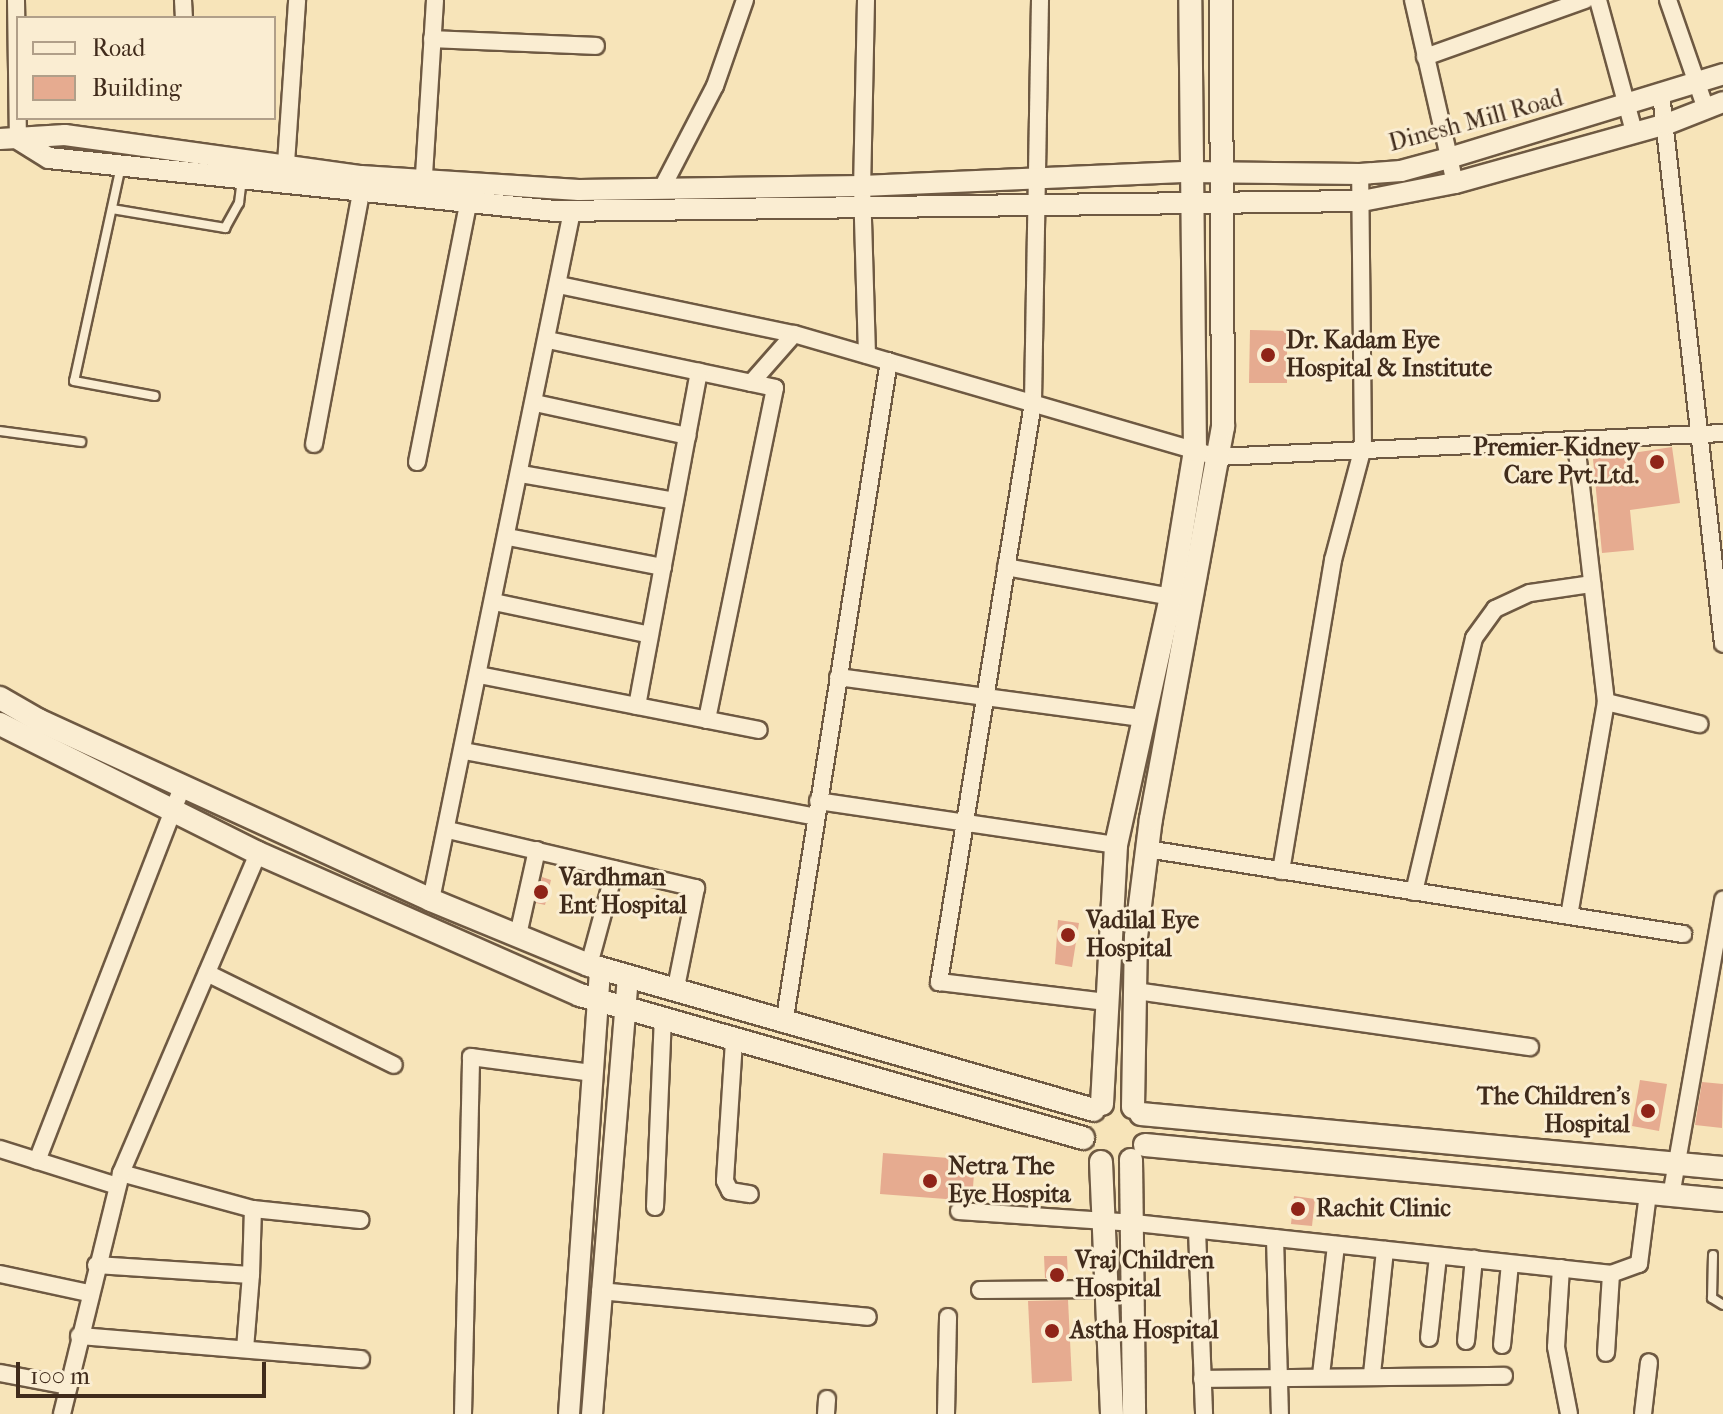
<!DOCTYPE html>
<html>
<head>
<meta charset="utf-8">
<style>
	body { margin:0 }
	#map { position:relative; width:1723px; height:1414px; overflow:hidden; background:#f7e4b9; font-family:"IM FELL French Canon",serif }
	div>[style] { position:absolute }
	.building>* { inset:0; background:#e6ab90 }
	.roads { filter:drop-shadow(2px 0 #6e5942) drop-shadow(-2px 0 #6e5942) drop-shadow(0 2px #6e5942) drop-shadow(0 -2px #6e5942) }
	.service>* { height:8px; margin:-4px; padding:0 4px; transform-origin:4px; border-radius:4px; background:#faedd2 }
	.minor>* { height:16px; margin:-8px; padding:0 8px; transform-origin:8px; border-radius:8px; background:#faedd2 }
	.tertiary>* { height:20px; margin:-10px; padding:0 10px; transform-origin:10px; border-radius:10px; background:#faedd2 }
	.secondary>* { height:22px; margin:-11px; padding:0 11px; transform-origin:11px; border-radius:11px; background:#faedd2 }
	.dots>* { width:22px; height:22px; translate:-50% -50%; box-sizing:border-box; border:4px solid #faedd2; border-radius:50% }
	span { translate:-50% -50%; white-space:nowrap; text-align:center; line-height:1.15; -webkit-text-stroke:6px #faedd2; paint-order:stroke }
	.street-label { font-size:24px; color:#402b1b }
	.poi-label { font-size:24px; color:#402b1b; font-weight:700 }
	.left { translate:0 -50%; text-align:left }
	.right { translate:-100% -50%; text-align:right }
	.legend { position:absolute; left:16px; top:16px; width:260px; height:104px; box-sizing:border-box; background:#faedd2; border:2px solid #b09f89; margin:0; padding:10px 14px; list-style:none; font-size:24px; color:#402b1b }
	.legend li { display:flex; align-items:center; gap:16px; height:40px }
	.legend b { width:40px; border:2px solid #b09f89 }
	.scale { position:absolute; left:16px; top:1362px; width:250px; height:36px; box-sizing:border-box; border:4px solid #402b1b; border-top:0; padding-left:10px; font-size:24px; line-height:28px; white-space:nowrap; color:#402b1b; -webkit-text-stroke:6px #faedd2; paint-order:stroke }
</style>
</head>
<body>
<div id="map">
	<div class="building">
		<div style="clip-path:polygon(1250px 330px,1287px 331px,1287px 383px,1249px 383px)"></div>
		<div style="clip-path:polygon(1672px 447px,1680px 503px,1630px 510px,1634px 550px,1602px 553px,1593px 459px)"></div>
		<div style="clip-path:polygon(542px 877px,551px 880px,545px 905px,536px 903px)"></div>
		<div style="clip-path:polygon(1058px 920px,1079px 923px,1072px 967px,1055px 964px)"></div>
		<div style="clip-path:polygon(1640px 1080px,1667px 1084px,1659px 1131px,1632px 1126px)"></div>
		<div style="clip-path:polygon(1702px 1082px,1723px 1084px,1722px 1128px,1695px 1125px)"></div>
		<div style="clip-path:polygon(883px 1153px,975px 1160px,972px 1201px,880px 1194px)"></div>
		<div style="clip-path:polygon(1294px 1196px,1315px 1199px,1312px 1226px,1291px 1224px)"></div>
		<div style="clip-path:polygon(1044px 1256px,1067px 1256px,1068px 1278px,1045px 1278px)"></div>
		<div style="clip-path:polygon(1068px 1300px,1072px 1381px,1032px 1383px,1028px 1301px)"></div>
	</div>
	<div class="roads">
		<div class="service">
			<div style="left:121px;top:166px;width:220px;rotate:102.3deg"></div>
			<div style="left:74px;top:381px;width:82px;rotate:10.5deg"></div>
			<div style="left:112px;top:209px;width:115px;rotate:9.5deg"></div>
			<div style="left:225px;top:228px;width:29px;rotate:-61deg"></div>
			<div style="left:239px;top:203px;width:23px;rotate:-83deg"></div>
			<div style="left:0;top:431px;width:82px;rotate:7.7deg"></div>
			<div style="left:1713px;top:1255px;width:43px;rotate:91.3deg"></div>
			<div style="left:1712px;top:1298px;width:13px;rotate:32deg"></div>
		</div>
		<div class="minor">
			<div style="left:16px;top:0;width:139px;rotate:89.2deg"></div>
			<div style="left:183px;top:0;width:18px;rotate:87deg"></div>
			<div style="left:866px;top:0;width:186px;rotate:91.2deg"></div>
			<div style="left:862px;top:186px;width:169px;rotate:88.3deg"></div>
			<div style="left:1040px;top:0;width:403px;rotate:91deg"></div>
			<div style="left:1033px;top:403px;width:587px;rotate:99.22deg"></div>
			<div style="left:939px;top:982px;width:169px;rotate:6.8deg"></div>
			<div style="left:1413px;top:0;width:188px;rotate:77.1deg"></div>
			<div style="left:1598px;top:0;width:137px;rotate:74.7deg"></div>
			<div style="left:1668px;top:0;width:115px;rotate:70.8deg"></div>
			<div style="left:432px;top:39px;width:164px;rotate:2.4deg"></div>
			<div style="left:1425px;top:57px;width:170px;rotate:-19.6deg"></div>
			<div style="left:1661px;top:94px;width:553px;rotate:83.57deg"></div>
			<div style="left:285px;top:178px;width:178px;rotate:-86.1deg"></div>
			<div style="left:661px;top:190px;width:117px;rotate:-62.6deg"></div>
			<div style="left:715px;top:86px;width:91px;rotate:-70.8deg"></div>
			<div style="left:423px;top:191px;width:191px;rotate:-86.4deg"></div>
			<div style="left:559px;top:285px;width:240px;rotate:11.8deg"></div>
			<div style="left:794px;top:334px;width:441px;rotate:16.2deg"></div>
			<div style="left:1218px;top:457px;width:506px;rotate:-2.72deg"></div>
			<div style="left:548px;top:340px;width:232px;rotate:11.9deg"></div>
			<div style="left:775px;top:388px;width:339px;rotate:101.6deg"></div>
			<div style="left:751px;top:383px;width:65px;rotate:-48.7deg"></div>
			<div style="left:535px;top:403px;width:156px;rotate:12.2deg"></div>
			<div style="left:314px;top:444px;width:254px;rotate:-79.4deg"></div>
			<div style="left:417px;top:462px;width:263px;rotate:-78.8deg"></div>
			<div style="left:521px;top:474px;width:156px;rotate:9.9deg"></div>
			<div style="left:508px;top:537px;width:158px;rotate:11deg"></div>
			<div style="left:1006px;top:567px;width:168px;rotate:10.3deg"></div>
			<div style="left:494px;top:602px;width:159px;rotate:11.9deg"></div>
			<div style="left:479px;top:675px;width:285px;rotate:11.1deg"></div>
			<div style="left:838px;top:677px;width:308px;rotate:7.7deg"></div>
			<div style="left:1606px;top:702px;width:96px;rotate:13.3deg"></div>
			<div style="left:637px;top:706px;width:340px;rotate:-79.5deg"></div>
			<div style="left:464px;top:751px;width:357px;rotate:10.6deg"></div>
			<div style="left:818px;top:801px;width:301px;rotate:8.4deg"></div>
			<div style="left:448px;top:830px;width:255px;rotate:13.2deg"></div>
			<div style="left:696px;top:888px;width:106px;rotate:101.4deg"></div>
			<div style="left:1147px;top:849px;width:543px;rotate:9.01deg"></div>
			<div style="left:1281px;top:871px;width:315px;rotate:-80.5deg"></div>
			<div style="left:1333px;top:560px;width:117px;rotate:-75.1deg"></div>
			<div style="left:1363px;top:447px;width:273px;rotate:-90.6deg"></div>
			<div style="left:1414px;top:892px;width:261px;rotate:-76.7deg"></div>
			<div style="left:1474px;top:638px;width:36px;rotate:-54deg"></div>
			<div style="left:1495px;top:609px;width:38px;rotate:-25deg"></div>
			<div style="left:1530px;top:593px;width:63px;rotate:-8.3deg"></div>
			<div style="left:431px;top:900px;width:703px;rotate:-78.43deg"></div>
			<div style="left:1569px;top:916px;width:217px;rotate:-80.2deg"></div>
			<div style="left:1606px;top:702px;width:263px;rotate:-96.6deg"></div>
			<div style="left:518px;top:935px;width:87px;rotate:-77.4deg"></div>
			<div style="left:589px;top:965px;width:99px;rotate:-74.8deg"></div>
			<div style="left:207px;top:973px;width:208px;rotate:26.2deg"></div>
			<div style="left:1136px;top:991px;width:398px;rotate:8.1deg"></div>
			<div style="left:784px;top:1024px;width:671px;rotate:-81deg"></div>
			<div style="left:734px;top:1041px;width:140px;rotate:93.7deg"></div>
			<div style="left:725px;top:1181px;width:11px;rotate:63deg"></div>
			<div style="left:730px;top:1191px;width:20px;rotate:9deg"></div>
			<div style="left:0;top:1149px;width:123px;rotate:17.5deg"></div>
			<div style="left:37px;top:1161px;width:403px;rotate:-68.8deg"></div>
			<div style="left:121px;top:1173px;width:137px;rotate:15.3deg"></div>
			<div style="left:253px;top:1209px;width:108px;rotate:5.9deg"></div>
			<div style="left:1671px;top:1196px;width:301px;rotate:-80deg"></div>
			<div style="left:655px;top:1207px;width:187px;rotate:-87.6deg"></div>
			<div style="left:959px;top:1211px;width:176px;rotate:3.9deg"></div>
			<div style="left:1135px;top:1223px;width:479px;rotate:6.1deg"></div>
			<div style="left:1611px;top:1274px;width:79px;rotate:93.6deg"></div>
			<div style="left:1197px;top:1230px;width:184px;rotate:87.8deg"></div>
			<div style="left:1275px;top:1238px;width:176px;rotate:88.4deg"></div>
			<div style="left:96px;top:1265px;width:155px;rotate:3.7deg"></div>
			<div style="left:251px;top:1275px;width:66px;rotate:-88.3deg"></div>
			<div style="left:1561px;top:1268px;width:79px;rotate:93.6deg"></div>
			<div style="left:1556px;top:1347px;width:68px;rotate:79deg"></div>
			<div style="left:0;top:1274px;width:91px;rotate:12.1deg"></div>
			<div style="left:1611px;top:1274px;width:30px;rotate:-20deg"></div>
			<div style="left:1639px;top:1264px;width:71px;rotate:-82.7deg"></div>
			<div style="left:980px;top:1290px;width:127px;rotate:-0.5deg"></div>
			<div style="left:600px;top:1291px;width:269px;rotate:5.5deg"></div>
			<div style="left:79px;top:1336px;width:283px;rotate:4.7deg"></div>
			<div style="left:1429px;top:1338px;width:82px;rotate:-83.7deg"></div>
			<div style="left:1466px;top:1341px;width:83px;rotate:-84.5deg"></div>
			<div style="left:1502px;top:1345px;width:81px;rotate:-84.4deg"></div>
			<div style="left:245px;top:1349px;width:74px;rotate:-85.4deg"></div>
			<div style="left:0;top:1373px;width:69px;rotate:10.8deg"></div>
			<div style="left:1372px;top:1374px;width:125px;rotate:-84deg"></div>
			<div style="left:1321px;top:1375px;width:131px;rotate:-83.4deg"></div>
			<div style="left:1202px;top:1379px;width:302px;rotate:-0.6deg"></div>
			<div style="left:62px;top:1414px;width:248px;rotate:-76.2deg"></div>
			<div style="left:121px;top:1173px;width:348px;rotate:-66.8deg"></div>
			<div style="left:463px;top:1414px;width:357px;rotate:-88.7deg"></div>
			<div style="left:471px;top:1057px;width:123px;rotate:7.5deg"></div>
			<div style="left:826px;top:1414px;width:15px;rotate:-86deg"></div>
			<div style="left:946px;top:1414px;width:97px;rotate:-88.8deg"></div>
			<div style="left:1643px;top:1414px;width:52px;rotate:-83.4deg"></div>
		</div>
		<div class="tertiary">
			<div style="left:0;top:139px;width:65px;rotate:-3.5deg"></div>
			<div style="left:65px;top:135px;width:299px;rotate:7.9deg"></div>
			<div style="left:361px;top:176px;width:218px;rotate:3.7deg"></div>
			<div style="left:579px;top:190px;width:283px;rotate:-0.8deg"></div>
			<div style="left:862px;top:186px;width:327px;rotate:-2.5deg"></div>
			<div style="left:1189px;top:172px;width:171px;rotate:0.7deg"></div>
			<div style="left:1360px;top:174px;width:41px;rotate:-4.2deg"></div>
			<div style="left:1401px;top:171px;width:50px;rotate:-15.2deg"></div>
			<div style="left:1449px;top:158px;width:287px;rotate:-17deg"></div>
			<div style="left:18px;top:139px;width:36px;rotate:32deg"></div>
			<div style="left:49px;top:158px;width:509px;rotate:5.98deg"></div>
			<div style="left:555px;top:211px;width:807px;rotate:-0.71deg"></div>
			<div style="left:1362px;top:201px;width:95px;rotate:-11deg"></div>
			<div style="left:1455px;top:183px;width:220px;rotate:-15.6deg"></div>
			<div style="left:1667px;top:124px;width:60px;rotate:-21.4deg"></div>
			<div style="left:569px;top:1414px;width:447px;rotate:-86deg"></div>
			<div style="left:592px;top:1414px;width:438px;rotate:-85.3deg"></div>
		</div>
		<div class="secondary">
			<div style="left:0;top:698px;width:44px;rotate:30.1deg"></div>
			<div style="left:38px;top:720px;width:432px;rotate:24.6deg"></div>
			<div style="left:431px;top:900px;width:171px;rotate:22.4deg"></div>
			<div style="left:589px;top:965px;width:525px;rotate:16.02deg"></div>
			<div style="left:0;top:724px;width:288px;rotate:26.6deg"></div>
			<div style="left:258px;top:853px;width:352px;rotate:23.8deg"></div>
			<div style="left:580px;top:995px;width:523px;rotate:15.87deg"></div>
			<div style="left:1102px;top:1104px;width:259px;rotate:-86.9deg"></div>
			<div style="left:1116px;top:845px;width:254px;rotate:-77.5deg"></div>
			<div style="left:1171px;top:597px;width:149px;rotate:-80.7deg"></div>
			<div style="left:1195px;top:450px;width:450px;rotate:-90.6deg"></div>
			<div style="left:1133px;top:1107px;width:170px;rotate:-89deg"></div>
			<div style="left:1136px;top:937px;width:119px;rotate:-82.8deg"></div>
			<div style="left:1151px;top:819px;width:399px;rotate:-79.6deg"></div>
			<div style="left:1223px;top:427px;width:427px;rotate:-90.3deg"></div>
			<div style="left:1141px;top:1114px;width:584px;rotate:5.3deg"></div>
			<div style="left:1145px;top:1145px;width:581px;rotate:5.44deg"></div>
			<div style="left:1131px;top:1160px;width:254px;rotate:89.3deg"></div>
			<div style="left:1101px;top:1162px;width:252px;rotate:87.5deg"></div>
		</div>
	</div>
	<div class="dots">
		<div style="left:1268px;top:355px;background:#8f2418"></div>
		<div style="left:1657px;top:462px;background:#8f2418"></div>
		<div style="left:541px;top:892px;background:#8f2418"></div>
		<div style="left:1068px;top:935px;background:#8f2418"></div>
		<div style="left:1648px;top:1111px;background:#8f2418"></div>
		<div style="left:930px;top:1181px;background:#8f2418"></div>
		<div style="left:1298px;top:1209px;background:#8f2418"></div>
		<div style="left:1057px;top:1275px;background:#8f2418"></div>
		<div style="left:1052px;top:1331px;background:#8f2418"></div>
	</div>
	<div class="street-label">
		<span style="left:1476px;top:121px;rotate:-15deg">Dinesh Mill Road</span>
	</div>
	<div class="poi-label">
		<span class="left" style="left:1286px;top:355px">Dr. Kadam Eye<br>Hospital &amp; Institute</span>
		<span class="right" style="left:1639px;top:462px">Premier Kidney<br>Care Pvt.Ltd.</span>
		<span class="left" style="left:559px;top:892px">Vardhman<br>Ent Hospital</span>
		<span class="left" style="left:1086px;top:935px">Vadilal Eye<br>Hospital</span>
		<span class="right" style="left:1630px;top:1111px">The Children's<br>Hospital</span>
		<span class="left" style="left:948px;top:1181px">Netra The<br>Eye Hospita</span>
		<span class="left" style="left:1316px;top:1209px">Rachit Clinic</span>
		<span class="left" style="left:1075px;top:1275px">Vraj Children<br>Hospital</span>
		<span class="left" style="left:1070px;top:1331px">Astha Hospital</span>
	</div>
	<ul class="legend">
	<li><b style="height:10px;background:#faedd2"></b>Road</li>
	<li><b style="height:22px;background:#e6ab90"></b>Building</li>
	</ul>
	<div class="scale">100 m</div>
</div>
</body>
</html>
